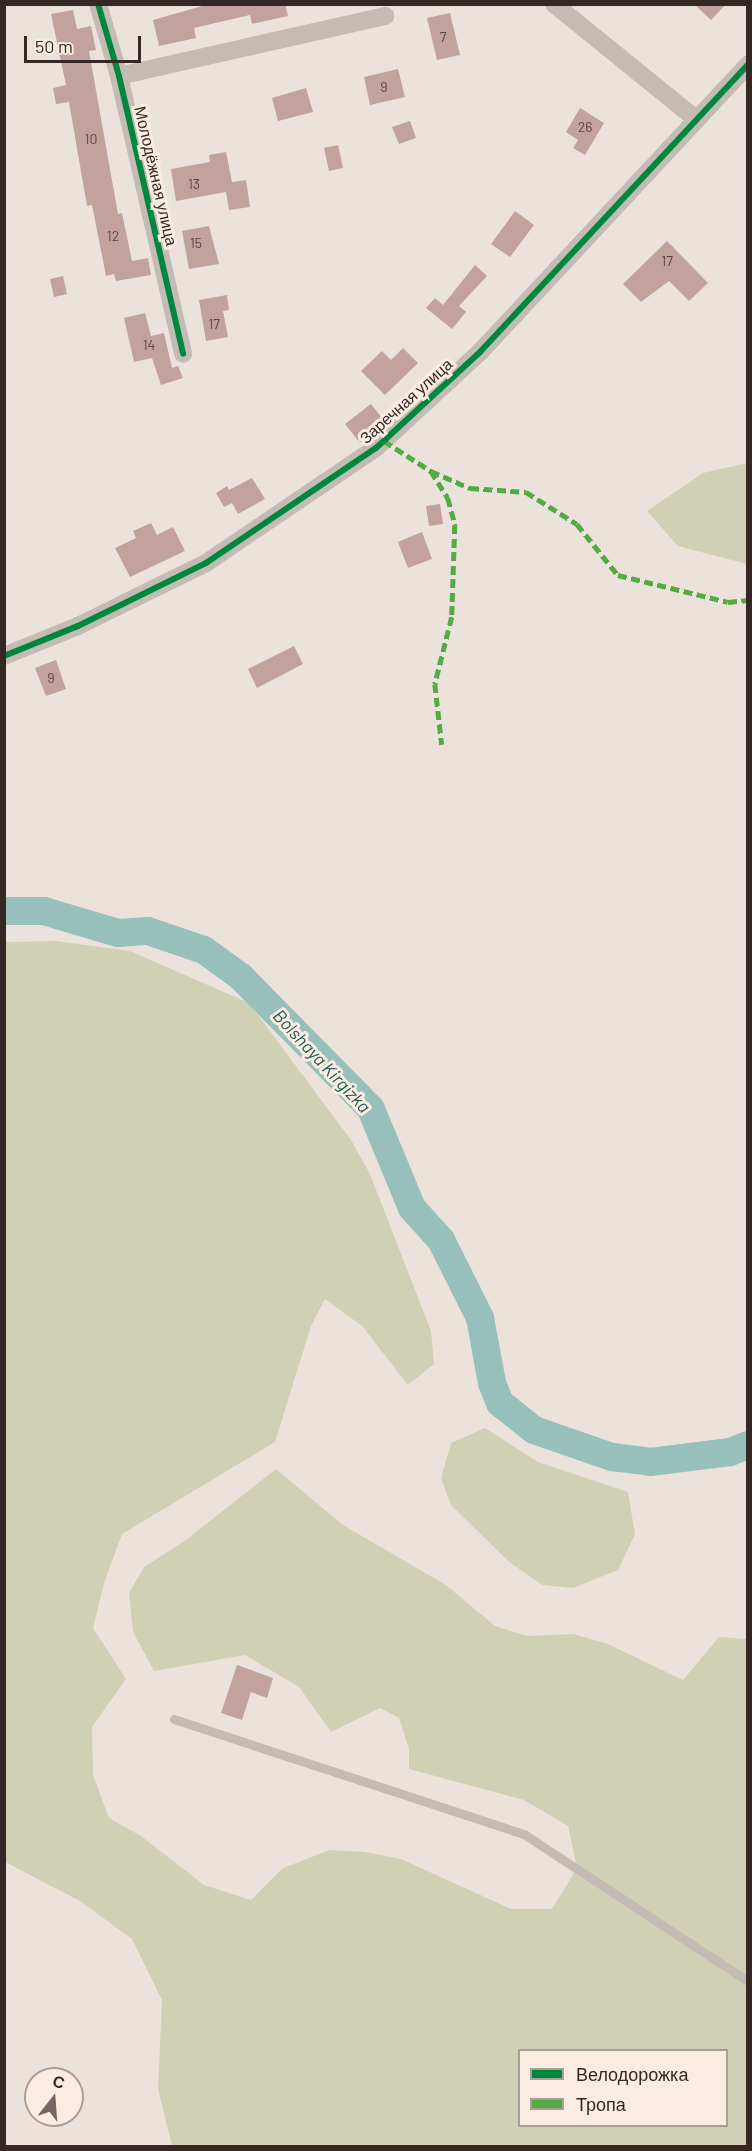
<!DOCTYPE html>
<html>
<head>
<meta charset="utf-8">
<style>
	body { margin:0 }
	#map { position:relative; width:752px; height:2151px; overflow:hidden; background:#ece2dc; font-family:Barlow,sans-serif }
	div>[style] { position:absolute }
	.green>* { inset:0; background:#d0d1b4 }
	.river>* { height:28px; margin:-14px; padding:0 14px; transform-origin:14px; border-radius:14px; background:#97c0bb }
	.building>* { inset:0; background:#c2a29c }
	.lane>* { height:9px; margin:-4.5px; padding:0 4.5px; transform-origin:4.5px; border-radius:4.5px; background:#c5bbb5 }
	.street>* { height:18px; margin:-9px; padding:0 9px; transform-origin:9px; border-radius:9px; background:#c5bbb5 }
	.quiet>* { height:4.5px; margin-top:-2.25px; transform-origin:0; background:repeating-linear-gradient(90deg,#54aa44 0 9px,transparent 0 13.5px) }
	.cycleway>* { height:6px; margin:-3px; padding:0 3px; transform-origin:3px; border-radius:3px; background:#00873e }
	span { translate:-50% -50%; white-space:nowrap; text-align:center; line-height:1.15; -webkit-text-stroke:6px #fbece2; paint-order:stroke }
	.number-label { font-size:14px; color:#584642 }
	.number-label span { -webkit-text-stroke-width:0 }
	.street-label { font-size:16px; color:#352724 }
	.water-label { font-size:18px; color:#165a56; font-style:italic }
	.frame { position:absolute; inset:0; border:6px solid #352724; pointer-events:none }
	.legend { position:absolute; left:518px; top:2049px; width:210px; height:78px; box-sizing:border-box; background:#fbece2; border:2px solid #ac9d96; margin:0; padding:8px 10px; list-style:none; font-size:18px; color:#352724 }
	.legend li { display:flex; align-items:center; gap:12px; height:30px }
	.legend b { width:30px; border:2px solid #ac9d96 }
	.north { position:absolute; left:24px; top:2067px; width:60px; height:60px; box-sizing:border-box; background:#fbece2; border:2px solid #ac9d96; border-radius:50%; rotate:17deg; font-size:16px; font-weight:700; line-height:24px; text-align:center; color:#352724 }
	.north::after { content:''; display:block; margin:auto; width:21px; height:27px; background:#756864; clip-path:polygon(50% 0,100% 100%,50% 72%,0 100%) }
	.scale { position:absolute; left:24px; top:36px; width:117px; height:27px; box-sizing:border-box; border:3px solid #352724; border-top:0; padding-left:8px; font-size:18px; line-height:21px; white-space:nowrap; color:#352724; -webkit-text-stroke:4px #fbece2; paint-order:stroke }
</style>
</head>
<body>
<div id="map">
	<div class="green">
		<div style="clip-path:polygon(747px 463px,747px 564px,678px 546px,647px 511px,703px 473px)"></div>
		<div style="clip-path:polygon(evenodd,56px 941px,130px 951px,249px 1003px,351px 1140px,370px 1174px,431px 1331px,434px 1364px,408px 1385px,362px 1326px,325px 1299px,311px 1326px,275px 1442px,122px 1534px,104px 1583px,93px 1628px,126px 1679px,92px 1727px,93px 1775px,109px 1818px,141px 1836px,204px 1885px,251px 1900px,283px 1868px,330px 1850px,365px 1852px,401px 1859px,511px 1909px,552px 1909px,577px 1868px,568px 1826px,524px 1800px,409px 1769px,409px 1749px,399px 1718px,380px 1708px,331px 1732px,299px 1687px,245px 1655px,154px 1671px,133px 1632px,129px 1593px,144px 1567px,183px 1542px,276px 1469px,343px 1525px,446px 1585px,495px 1626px,527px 1636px,573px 1634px,608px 1644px,683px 1680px,719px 1637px,747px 1639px,747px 2146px,172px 2146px,158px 2089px,162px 2000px,132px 1939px,80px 1901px,5px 1862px,4px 942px,56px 941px,520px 2050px,726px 2050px,726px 2126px,520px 2126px,520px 2050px)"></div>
		<div style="clip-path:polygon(485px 1428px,538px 1462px,628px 1492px,635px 1534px,618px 1570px,573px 1588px,542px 1585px,508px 1561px,451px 1505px,441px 1478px,451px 1443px)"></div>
	</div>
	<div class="river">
		<div style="left:4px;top:911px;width:40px"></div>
		<div style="left:44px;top:911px;width:77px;rotate:16.6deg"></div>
		<div style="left:118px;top:933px;width:30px;rotate:-4deg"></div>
		<div style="left:148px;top:931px;width:59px;rotate:18.7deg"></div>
		<div style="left:204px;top:950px;width:46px;rotate:36.1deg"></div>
		<div style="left:241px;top:977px;width:185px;rotate:45.4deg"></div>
		<div style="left:371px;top:1109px;width:107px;rotate:67.5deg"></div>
		<div style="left:412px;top:1208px;width:43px;rotate:47.8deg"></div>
		<div style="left:441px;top:1240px;width:87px;rotate:63.4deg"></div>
		<div style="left:480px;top:1318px;width:66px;rotate:79.5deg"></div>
		<div style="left:492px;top:1383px;width:22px;rotate:68deg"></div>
		<div style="left:500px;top:1403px;width:43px;rotate:38.5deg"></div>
		<div style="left:534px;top:1430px;width:83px;rotate:19.1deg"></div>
		<div style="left:612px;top:1457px;width:38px;rotate:7deg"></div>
		<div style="left:650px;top:1462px;width:81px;rotate:-7.1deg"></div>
		<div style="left:730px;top:1452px;width:19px;rotate:-21deg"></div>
	</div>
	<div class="building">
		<div style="clip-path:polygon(209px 4px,285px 4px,288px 16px,252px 24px,250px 15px,194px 28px,196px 38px,159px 46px,153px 20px)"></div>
		<div style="clip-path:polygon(694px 4px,726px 4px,711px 20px)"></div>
		<div style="clip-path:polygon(73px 10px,77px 29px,91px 26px,96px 50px,89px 51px,118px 214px,122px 213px,132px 261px,148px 258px,151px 275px,116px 281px,114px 274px,106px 276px,92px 205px,87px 206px,69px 102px,56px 104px,53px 88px,66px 85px,51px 14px)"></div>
		<div style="clip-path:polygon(450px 13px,460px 55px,437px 60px,427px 18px)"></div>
		<div style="clip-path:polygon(398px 69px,405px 97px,370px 105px,364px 77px)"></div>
		<div style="clip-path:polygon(306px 88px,313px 112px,278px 121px,272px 98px)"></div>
		<div style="clip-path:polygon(580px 108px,604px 123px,585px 155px,573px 148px,578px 140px,566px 132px)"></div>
		<div style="clip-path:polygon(410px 121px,416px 138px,399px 144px,392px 127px)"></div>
		<div style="clip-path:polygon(338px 145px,343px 168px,329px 171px,324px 148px)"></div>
		<div style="clip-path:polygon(226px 152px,232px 182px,246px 180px,250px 207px,229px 210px,226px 192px,176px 201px,171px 169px,210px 162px,209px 155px)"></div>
		<div style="clip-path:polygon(515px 211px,534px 225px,510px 257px,491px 244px)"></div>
		<div style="clip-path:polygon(209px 226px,219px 264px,189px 269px,182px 231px)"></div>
		<div style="clip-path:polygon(667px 241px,708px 283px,689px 301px,669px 281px,641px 302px,623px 284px)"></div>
		<div style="clip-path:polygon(475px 265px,487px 276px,459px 306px,466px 312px,452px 329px,426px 308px,435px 298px,443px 305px)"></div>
		<div style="clip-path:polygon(63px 276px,67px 294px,54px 297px,50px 279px)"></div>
		<div style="clip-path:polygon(227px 295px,229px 310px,223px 311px,228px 337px,206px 341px,199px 300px)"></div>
		<div style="clip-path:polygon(145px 313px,151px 336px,164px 333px,172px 368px,178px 366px,183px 378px,161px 385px,152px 358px,134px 362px,124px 318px)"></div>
		<div style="clip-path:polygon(403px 348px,418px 363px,385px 395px,361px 371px,382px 351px,391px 360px)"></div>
		<div style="clip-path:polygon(371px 404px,386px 423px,360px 443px,345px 424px)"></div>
		<div style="clip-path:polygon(252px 478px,265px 499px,238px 514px,232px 503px,224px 507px,216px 493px,227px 486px,229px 490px)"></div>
		<div style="clip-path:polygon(440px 504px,443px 524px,429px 526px,426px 506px)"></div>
		<div style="clip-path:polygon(151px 523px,157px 535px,173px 527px,185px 551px,130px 577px,115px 548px,136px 538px,133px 531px)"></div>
		<div style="clip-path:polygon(422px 532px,432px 559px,408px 568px,398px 542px)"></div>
		<div style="clip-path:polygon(294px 646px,303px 664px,257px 688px,248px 669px)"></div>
		<div style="clip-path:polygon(56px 660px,66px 689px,46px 696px,35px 668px)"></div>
		<div style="clip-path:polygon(237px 1665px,273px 1678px,267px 1698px,251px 1692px,242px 1720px,221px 1713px)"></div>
	</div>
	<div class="lane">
		<div style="left:174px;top:1719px;width:368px;rotate:18.2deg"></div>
		<div style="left:524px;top:1834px;width:268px;rotate:33.3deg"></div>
	</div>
	<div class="street">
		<div style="left:98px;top:4px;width:75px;rotate:73.7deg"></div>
		<div style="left:119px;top:76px;width:285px;rotate:77deg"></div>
		<div style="left:554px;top:4px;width:183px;rotate:39deg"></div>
		<div style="left:119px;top:76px;width:273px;rotate:-12.7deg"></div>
		<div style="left:4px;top:656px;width:80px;rotate:-22.1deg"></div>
		<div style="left:78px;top:626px;width:143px;rotate:-26.2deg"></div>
		<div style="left:206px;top:563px;width:205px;rotate:-34.1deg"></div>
		<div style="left:376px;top:448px;width:142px;rotate:-42.7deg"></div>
		<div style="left:480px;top:352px;width:393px;rotate:-47deg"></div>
	</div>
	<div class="quiet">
		<div style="left:384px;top:441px;width:56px;rotate:32.6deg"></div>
		<div style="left:431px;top:471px;width:43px;rotate:23.6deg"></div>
		<div style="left:470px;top:488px;width:56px;rotate:4.1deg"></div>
		<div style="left:526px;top:492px;width:60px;rotate:32.1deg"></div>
		<div style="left:577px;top:524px;width:65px;rotate:51.2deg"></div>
		<div style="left:618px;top:575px;width:113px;rotate:13.8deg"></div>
		<div style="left:728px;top:602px;width:20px;rotate:-6deg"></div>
		<div style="left:431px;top:471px;width:32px;rotate:58deg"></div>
		<div style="left:448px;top:498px;width:28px;rotate:75deg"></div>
		<div style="left:455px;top:525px;width:92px;rotate:91.9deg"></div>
		<div style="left:452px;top:617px;width:69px;rotate:104.2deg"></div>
		<div style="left:435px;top:684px;width:61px;rotate:83.5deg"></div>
	</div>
	<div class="cycleway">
		<div style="left:98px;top:4px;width:75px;rotate:73.7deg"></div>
		<div style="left:119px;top:76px;width:285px;rotate:77deg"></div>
		<div style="left:4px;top:656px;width:80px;rotate:-22.1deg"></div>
		<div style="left:78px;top:626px;width:143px;rotate:-26.2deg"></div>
		<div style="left:206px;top:563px;width:205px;rotate:-34.1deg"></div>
		<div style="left:376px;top:448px;width:142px;rotate:-42.7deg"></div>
		<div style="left:480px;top:352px;width:393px;rotate:-47deg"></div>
	</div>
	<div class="number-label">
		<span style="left:443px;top:37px">7</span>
		<span style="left:384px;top:87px">9</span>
		<span style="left:585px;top:127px">26</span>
		<span style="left:91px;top:139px">10</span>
		<span style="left:194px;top:184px">13</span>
		<span style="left:113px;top:236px">12</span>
		<span style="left:196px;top:243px">15</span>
		<span style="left:667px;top:261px">17</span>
		<span style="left:214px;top:324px">17</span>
		<span style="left:149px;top:345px">14</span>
		<span style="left:51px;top:678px">9</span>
	</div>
	<div class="street-label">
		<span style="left:156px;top:176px;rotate:77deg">Молодёжная улица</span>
		<span style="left:406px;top:401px;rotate:-42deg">Заречная улица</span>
	</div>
	<div class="water-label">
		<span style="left:322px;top:1061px;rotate:47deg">Bolshaya Kirgizka</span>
	</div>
	<div class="frame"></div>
	<ul class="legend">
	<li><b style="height:8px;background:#00873e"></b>Велодорожка</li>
	<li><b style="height:8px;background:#54aa44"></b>Тропа</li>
	</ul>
	<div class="north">С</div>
	<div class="scale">50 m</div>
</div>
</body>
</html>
